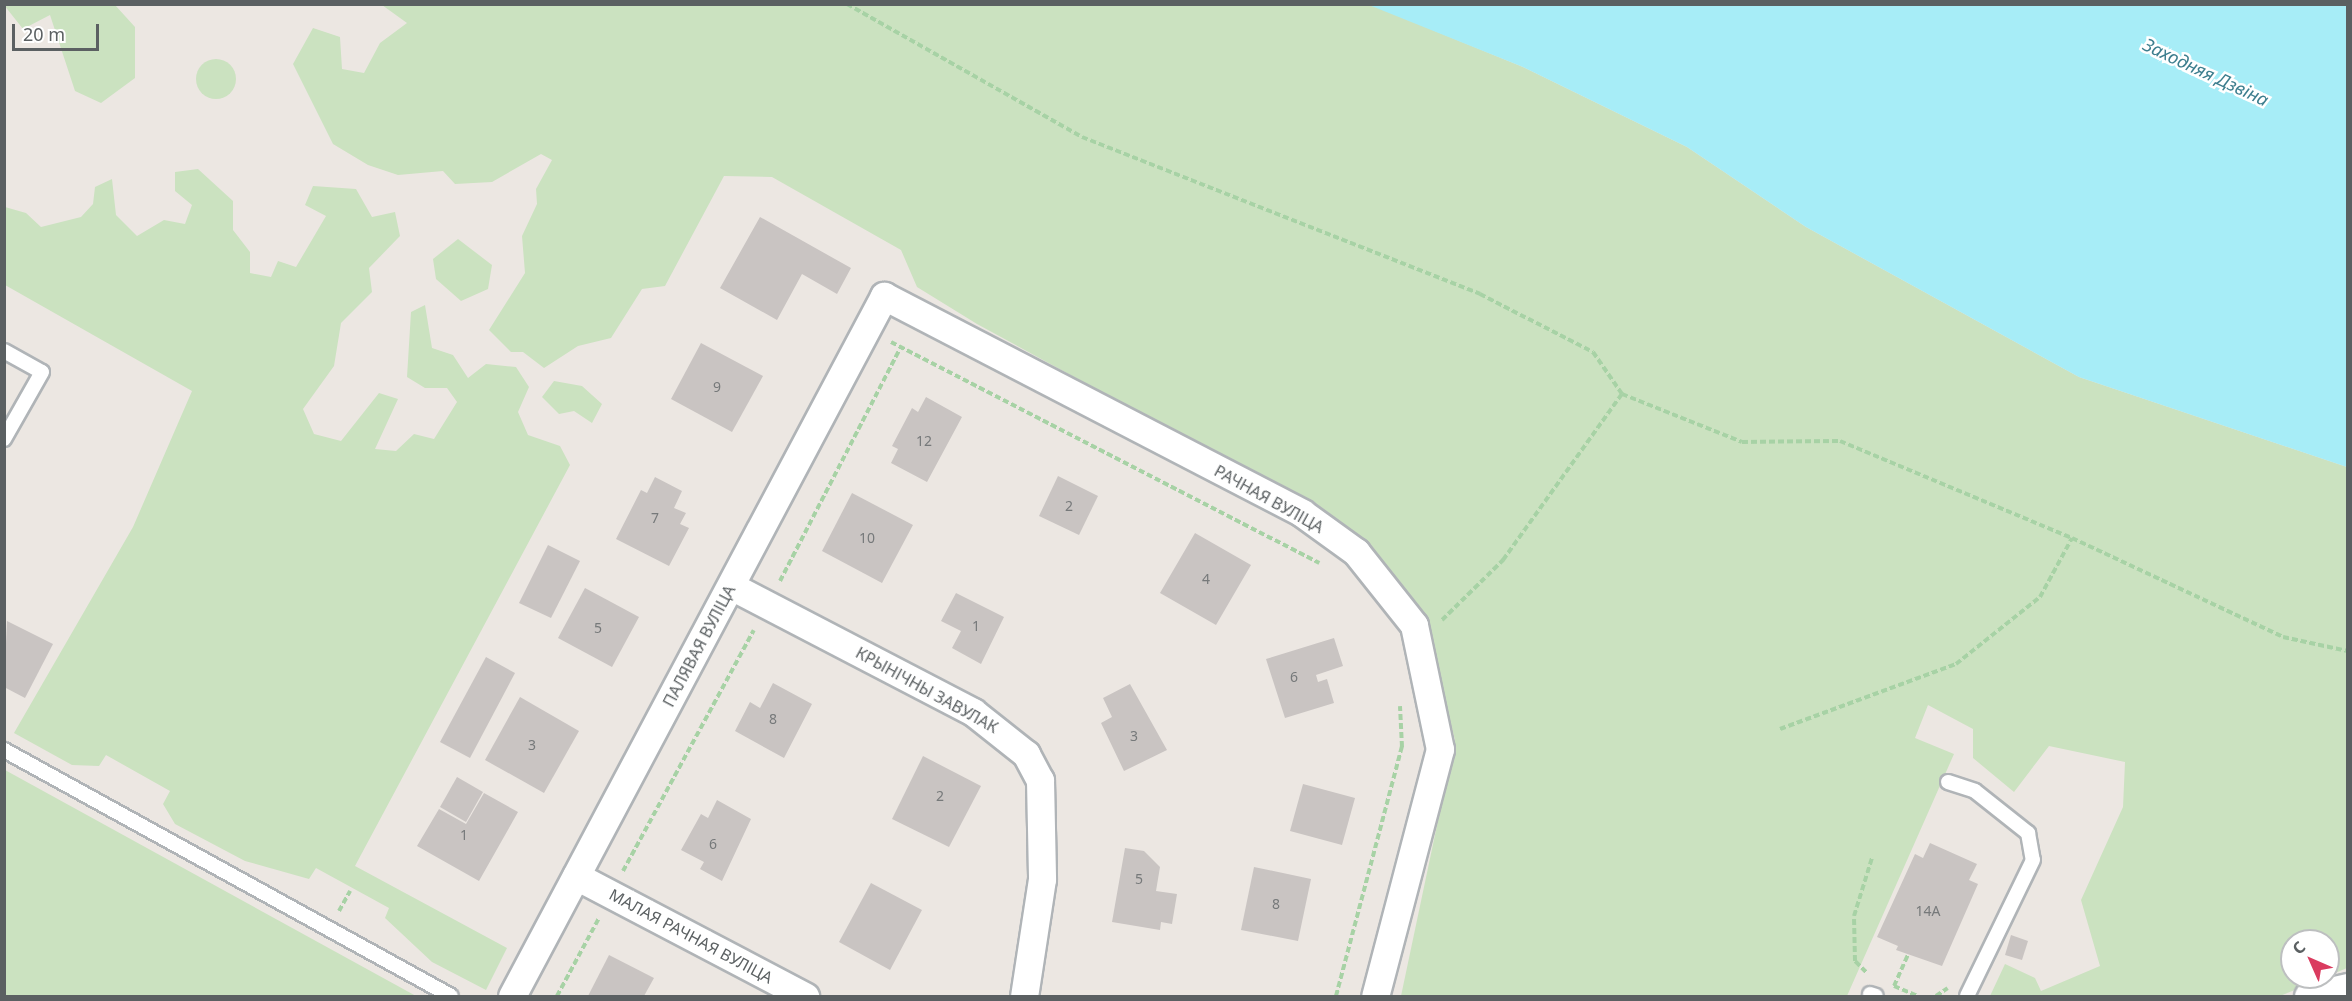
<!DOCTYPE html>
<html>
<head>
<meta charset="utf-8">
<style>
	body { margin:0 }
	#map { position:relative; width:2352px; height:1001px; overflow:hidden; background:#ece7e2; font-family:"Noto Sans",sans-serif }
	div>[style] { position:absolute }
	.green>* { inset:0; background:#cbe2c0 }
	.round { border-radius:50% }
	.water>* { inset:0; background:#a7edf7 }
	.building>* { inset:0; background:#c9c4c2 }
	.path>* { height:4px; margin-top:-2px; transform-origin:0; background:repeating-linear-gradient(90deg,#a7d2a5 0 6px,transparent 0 9px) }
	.roads { filter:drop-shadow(2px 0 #b0b4b7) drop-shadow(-2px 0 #b0b4b7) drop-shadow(0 2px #b0b4b7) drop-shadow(0 -2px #b0b4b7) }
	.service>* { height:14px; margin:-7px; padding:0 7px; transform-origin:7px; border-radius:7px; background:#fff }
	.minor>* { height:27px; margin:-13.5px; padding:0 13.5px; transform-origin:13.5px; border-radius:13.5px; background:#fff }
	span { translate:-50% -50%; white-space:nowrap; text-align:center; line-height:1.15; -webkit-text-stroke:5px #fff; paint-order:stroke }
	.number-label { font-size:14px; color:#76797a }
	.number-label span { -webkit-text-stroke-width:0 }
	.street-label { font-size:16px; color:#5b6062 }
	.water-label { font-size:18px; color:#3d7e8e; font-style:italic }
	.frame { position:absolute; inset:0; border:6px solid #5b6062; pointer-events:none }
	.north { position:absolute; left:2280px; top:929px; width:60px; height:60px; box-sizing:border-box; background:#fff; border:2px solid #bdbfc0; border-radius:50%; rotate:315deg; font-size:16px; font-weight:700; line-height:24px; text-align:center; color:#5b6062 }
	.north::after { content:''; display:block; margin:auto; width:21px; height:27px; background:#da3b5f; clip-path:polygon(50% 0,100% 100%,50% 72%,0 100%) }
	.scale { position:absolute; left:12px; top:24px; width:87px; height:27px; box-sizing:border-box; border:3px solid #5b6062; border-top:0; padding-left:8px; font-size:18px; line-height:21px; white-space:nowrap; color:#5b6062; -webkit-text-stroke:4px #fff; paint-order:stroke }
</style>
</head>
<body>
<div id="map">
	<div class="green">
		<div style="clip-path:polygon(1369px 4px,1523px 67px,1687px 147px,1806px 227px,2079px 377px,2347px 467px,2347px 968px,2328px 976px,2328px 941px,2292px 941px,2292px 977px,2327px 977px,2280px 996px,1990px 996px,2005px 964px,2035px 978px,2041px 991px,2100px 966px,2081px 900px,2123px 807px,2125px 762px,2049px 746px,2014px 792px,1973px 758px,1973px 729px,1928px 705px,1915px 738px,1954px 754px,1847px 996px,1401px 996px,1455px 740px,1425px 625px,1307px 504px,977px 324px,917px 287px,901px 250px,772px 177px,724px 176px,665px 286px,642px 289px,611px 338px,578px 346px,544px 368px,523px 352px,511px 352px,489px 330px,525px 273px,522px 236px,537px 204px,536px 189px,552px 160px,541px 154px,492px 182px,455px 184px,443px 171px,398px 175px,368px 165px,333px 144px,293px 64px,313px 28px,340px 37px,342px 69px,364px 73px,380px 43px,407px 23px,382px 5px)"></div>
		<div style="clip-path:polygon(4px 5px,115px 5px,135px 27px,135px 78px,101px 103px,75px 91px,50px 15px,23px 29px)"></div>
		<div class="round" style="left:196px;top:59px;width:40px;height:40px"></div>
		<div style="clip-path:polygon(198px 169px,233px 201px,233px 230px,250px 252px,250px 273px,271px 277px,278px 261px,296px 267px,326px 216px,305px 205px,313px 186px,356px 189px,372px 217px,395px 212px,400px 236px,369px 268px,372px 292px,341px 323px,334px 366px,303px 409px,314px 434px,341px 441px,379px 393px,398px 399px,375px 449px,396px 451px,414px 434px,434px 439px,457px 402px,447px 388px,425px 388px,407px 377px,411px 312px,425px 305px,432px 348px,453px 355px,468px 378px,486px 364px,516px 367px,529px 387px,518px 412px,528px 435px,560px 446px,570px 465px,355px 866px,507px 948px,486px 990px,432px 962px,385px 918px,389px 908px,316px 868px,309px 879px,245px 861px,175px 824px,163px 804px,170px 791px,106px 755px,99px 766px,72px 765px,14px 733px,133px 527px,192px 391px,5px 285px,5px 207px,26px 213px,41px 227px,81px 217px,93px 204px,95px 187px,112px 179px,116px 215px,137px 236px,164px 220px,185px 224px,192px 205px,175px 191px,175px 172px)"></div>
		<div style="clip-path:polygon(458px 239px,492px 265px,488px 289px,461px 301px,436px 279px,433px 259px)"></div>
		<div style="clip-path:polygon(554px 381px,582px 386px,602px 404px,592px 423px,574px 411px,559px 414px,542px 397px)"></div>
		<div style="clip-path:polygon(4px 770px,5px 770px,416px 996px,5px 996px)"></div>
	</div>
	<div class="water">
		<div style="clip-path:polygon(1369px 5px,2347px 5px,2347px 467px,2079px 377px,1806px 227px,1687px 147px,1523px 67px)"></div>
	</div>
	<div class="building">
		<div style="clip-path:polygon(760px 217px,851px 268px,837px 294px,802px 274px,777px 320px,720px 288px)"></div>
		<div style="clip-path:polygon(701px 343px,763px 376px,732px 432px,671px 399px)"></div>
		<div style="clip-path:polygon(926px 397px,962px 417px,927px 482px,891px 463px,898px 449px,892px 446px,912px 408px,918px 412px)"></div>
		<div style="clip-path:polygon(1058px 476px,1098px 496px,1079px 535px,1039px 516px)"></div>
		<div style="clip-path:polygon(655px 477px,682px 491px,674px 508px,686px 513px,680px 524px,689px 528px,669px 566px,616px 539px,641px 490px,647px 493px)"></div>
		<div style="clip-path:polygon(852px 493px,913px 525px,882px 583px,822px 551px)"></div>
		<div style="clip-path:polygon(1195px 533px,1251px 565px,1216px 625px,1160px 593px)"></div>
		<div style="clip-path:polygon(548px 545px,580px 561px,551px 618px,519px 603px)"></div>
		<div style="clip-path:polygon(585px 588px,639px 617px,612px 667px,558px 638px)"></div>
		<div style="clip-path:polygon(956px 593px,1004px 617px,981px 664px,952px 648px,961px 631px,941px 621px)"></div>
		<div style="clip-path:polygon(7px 621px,53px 644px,25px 698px,4px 687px)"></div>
		<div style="clip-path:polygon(1334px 638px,1343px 666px,1316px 675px,1318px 682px,1327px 679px,1334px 703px,1285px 718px,1266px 659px)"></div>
		<div style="clip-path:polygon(486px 657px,515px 673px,470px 758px,440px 742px)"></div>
		<div style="clip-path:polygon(773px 683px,812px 704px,784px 758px,735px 731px,750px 702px,760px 708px)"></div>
		<div style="clip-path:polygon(1130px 684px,1167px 750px,1124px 771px,1101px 723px,1112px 717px,1103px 698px)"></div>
		<div style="clip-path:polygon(520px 697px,579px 731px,544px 793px,485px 760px)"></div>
		<div style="clip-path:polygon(923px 756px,981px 786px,949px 847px,892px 819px)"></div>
		<div style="clip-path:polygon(457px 777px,483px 792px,466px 822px,440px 807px)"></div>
		<div style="clip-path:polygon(1303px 784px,1355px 798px,1342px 845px,1290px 831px)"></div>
		<div style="clip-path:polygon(484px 793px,518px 812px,479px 881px,417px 846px,439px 809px,466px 824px)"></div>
		<div style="clip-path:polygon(717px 800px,751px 819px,722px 881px,700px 869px,704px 862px,681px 850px,701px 814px,708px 818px)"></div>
		<div style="clip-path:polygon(1930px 843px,1977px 864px,1969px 880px,1978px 884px,1942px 966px,1896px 950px,1898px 946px,1877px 937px,1915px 854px,1923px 858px)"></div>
		<div style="clip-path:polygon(1125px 848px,1144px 851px,1160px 867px,1156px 891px,1177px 894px,1172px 924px,1161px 922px,1160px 930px,1112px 922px)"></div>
		<div style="clip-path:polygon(1254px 867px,1311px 879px,1298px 941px,1241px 930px)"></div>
		<div style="clip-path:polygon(871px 883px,922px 910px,890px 970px,839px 942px)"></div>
		<div style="clip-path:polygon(2011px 935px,2028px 941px,2022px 960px,2005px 955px)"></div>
		<div style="clip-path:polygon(609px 955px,654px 978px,644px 996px,588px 996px)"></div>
	</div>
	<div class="path">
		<div style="left:847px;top:4px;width:270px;rotate:29.5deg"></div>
		<div style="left:1082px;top:137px;width:428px;rotate:21.5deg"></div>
		<div style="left:1480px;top:294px;width:127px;rotate:27.2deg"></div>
		<div style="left:1593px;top:352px;width:51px;rotate:55.4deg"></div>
		<div style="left:1622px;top:394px;width:129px;rotate:21.8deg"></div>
		<div style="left:1742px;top:442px;width:98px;rotate:-0.6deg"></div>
		<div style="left:1840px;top:441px;width:251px;rotate:22.7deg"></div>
		<div style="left:2072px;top:538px;width:233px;rotate:25.1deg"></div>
		<div style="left:2283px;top:637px;width:66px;rotate:12.2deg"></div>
		<div style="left:891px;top:342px;width:482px;rotate:27.3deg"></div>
		<div style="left:780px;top:581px;width:263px;rotate:-62.7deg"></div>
		<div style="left:1442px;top:620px;width:86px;rotate:-44.5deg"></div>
		<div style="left:1503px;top:560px;width:204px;rotate:-54.4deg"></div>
		<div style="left:1780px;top:729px;width:188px;rotate:-20.3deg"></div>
		<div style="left:1956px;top:664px;width:107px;rotate:-38.6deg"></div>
		<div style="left:2040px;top:597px;width:67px;rotate:-61.5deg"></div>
		<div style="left:623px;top:871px;width:274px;rotate:-61.5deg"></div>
		<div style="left:339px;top:911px;width:23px;rotate:-61deg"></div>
		<div style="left:1866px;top:972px;width:16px;rotate:-135deg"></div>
		<div style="left:1855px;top:961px;width:45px;rotate:-91.3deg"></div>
		<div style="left:1854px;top:916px;width:61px;rotate:-72.8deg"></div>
		<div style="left:1894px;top:986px;width:26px;rotate:23deg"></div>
		<div style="left:1894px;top:986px;width:34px;rotate:-66deg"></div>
		<div style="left:557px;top:996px;width:89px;rotate:-61.7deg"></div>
		<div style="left:1336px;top:996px;width:258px;rotate:-75.2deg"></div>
		<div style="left:1402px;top:747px;width:41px;rotate:-92.8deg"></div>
		<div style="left:1936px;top:996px;width:14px;rotate:-34deg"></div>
	</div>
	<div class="roads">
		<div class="service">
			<div style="left:4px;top:351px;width:43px;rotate:28.9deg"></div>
			<div style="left:42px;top:372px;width:77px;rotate:119.6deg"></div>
			<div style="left:4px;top:750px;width:510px;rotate:28.83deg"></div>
			<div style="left:1948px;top:782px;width:28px;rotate:18deg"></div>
			<div style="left:1975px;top:791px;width:68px;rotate:38.4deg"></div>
			<div style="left:2028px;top:833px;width:27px;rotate:80deg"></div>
			<div style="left:2033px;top:860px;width:151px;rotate:115.9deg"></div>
			<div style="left:1870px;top:994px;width:6px;rotate:18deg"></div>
		</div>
		<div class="minor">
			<div style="left:731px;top:586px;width:273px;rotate:27.5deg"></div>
			<div style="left:973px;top:712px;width:68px;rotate:38.4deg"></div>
			<div style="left:1026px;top:754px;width:30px;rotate:62deg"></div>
			<div style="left:1040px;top:780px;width:99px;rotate:88.8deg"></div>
			<div style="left:1042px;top:879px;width:118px;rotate:98.7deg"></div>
			<div style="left:576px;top:876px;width:259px;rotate:27.7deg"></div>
			<div style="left:512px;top:996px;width:793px;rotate:-62.01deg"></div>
			<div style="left:884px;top:296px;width:471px;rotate:27.4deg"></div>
			<div style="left:1302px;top:513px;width:67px;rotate:35.8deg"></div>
			<div style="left:1356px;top:552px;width:93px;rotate:51.5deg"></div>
			<div style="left:1414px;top:625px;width:127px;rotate:78.2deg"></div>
			<div style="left:1440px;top:749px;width:255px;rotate:104.7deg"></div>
			<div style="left:2308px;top:996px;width:41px;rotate:-12.7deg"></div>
		</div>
	</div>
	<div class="number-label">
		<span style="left:717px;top:387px">9</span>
		<span style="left:924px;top:441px">12</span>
		<span style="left:1069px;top:506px">2</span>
		<span style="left:655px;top:518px">7</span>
		<span style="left:867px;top:538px">10</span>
		<span style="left:1206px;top:579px">4</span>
		<span style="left:976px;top:626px">1</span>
		<span style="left:598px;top:628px">5</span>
		<span style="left:1294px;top:677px">6</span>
		<span style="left:773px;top:719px">8</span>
		<span style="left:1134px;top:736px">3</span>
		<span style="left:532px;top:745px">3</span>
		<span style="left:940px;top:796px">2</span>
		<span style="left:464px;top:835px">1</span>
		<span style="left:713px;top:844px">6</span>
		<span style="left:1139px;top:879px">5</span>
		<span style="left:1276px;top:904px">8</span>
		<span style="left:1928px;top:911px">14А</span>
	</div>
	<div class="street-label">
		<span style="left:1269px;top:499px;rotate:29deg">РАЧНАЯ ВУЛІЦА</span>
		<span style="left:699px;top:646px;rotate:-62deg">ПАЛЯВАЯ ВУЛІЦА</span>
		<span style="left:927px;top:690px;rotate:29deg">КРЫНІЧНЫ ЗАВУЛАК</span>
		<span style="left:691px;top:936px;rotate:28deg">МАЛАЯ РАЧНАЯ ВУЛІЦА</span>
	</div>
	<div class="water-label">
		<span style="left:2206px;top:72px;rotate:25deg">Заходняя Дзвіна</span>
	</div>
	<div class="frame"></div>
	<div class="north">С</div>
	<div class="scale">20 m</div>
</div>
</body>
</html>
